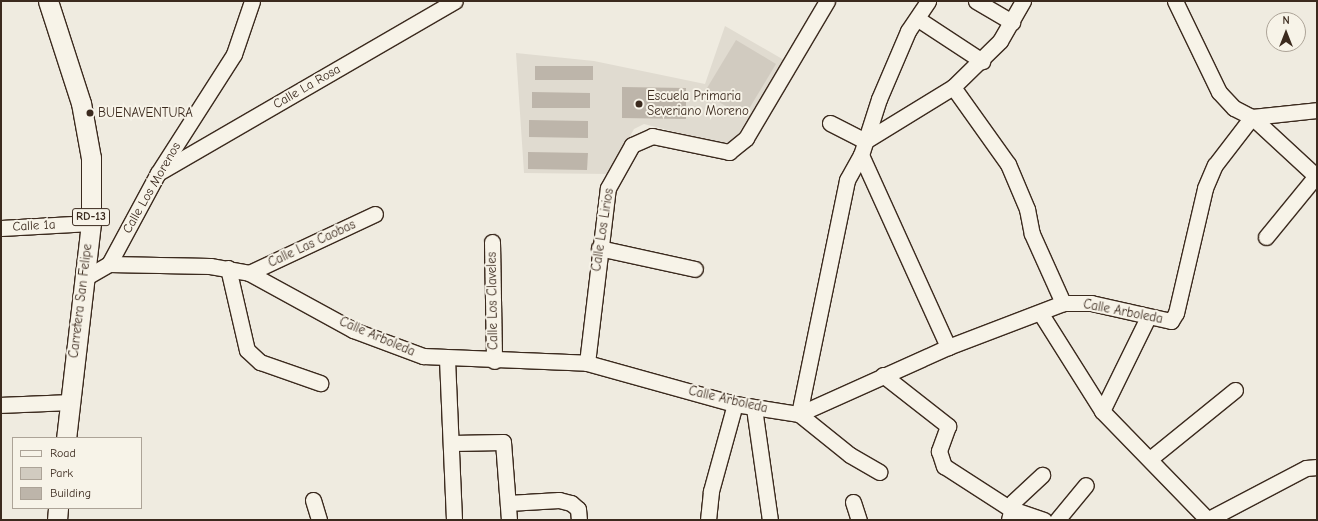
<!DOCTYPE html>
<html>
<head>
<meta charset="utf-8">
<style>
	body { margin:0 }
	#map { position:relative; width:1318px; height:521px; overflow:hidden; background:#efebe0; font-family:"Comic Neue",sans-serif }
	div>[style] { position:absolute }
	.built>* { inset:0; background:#e0dbd0 }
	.green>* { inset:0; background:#d1cbc0 }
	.building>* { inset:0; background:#bdb5aa }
	.roads { filter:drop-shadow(1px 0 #3b2a1e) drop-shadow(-1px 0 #3b2a1e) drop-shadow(0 1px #3b2a1e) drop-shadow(0 -1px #3b2a1e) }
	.minor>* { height:15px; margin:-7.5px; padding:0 7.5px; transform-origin:7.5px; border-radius:7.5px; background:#f7f3e8 }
	.major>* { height:19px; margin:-9.5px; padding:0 9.5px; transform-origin:9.5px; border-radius:9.5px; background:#f7f3e8 }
	.dots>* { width:11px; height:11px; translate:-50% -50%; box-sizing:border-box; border:2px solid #f7f3e8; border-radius:50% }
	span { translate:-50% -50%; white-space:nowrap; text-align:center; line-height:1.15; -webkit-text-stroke:4px #f7f3e8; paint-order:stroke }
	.shield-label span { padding:1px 3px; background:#f7f3e8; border:1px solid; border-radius:3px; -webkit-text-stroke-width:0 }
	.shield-label { font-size:12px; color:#3b2a1e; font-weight:700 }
	.street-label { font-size:13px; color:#3b2a1e }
	.poi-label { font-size:13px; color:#3b2a1e }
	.left { translate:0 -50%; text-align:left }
	.frame { position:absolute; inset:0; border:2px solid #3b2a1e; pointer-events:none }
	.legend { position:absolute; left:12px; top:437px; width:130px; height:72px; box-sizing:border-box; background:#f7f3e8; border:1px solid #aca397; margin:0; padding:5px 7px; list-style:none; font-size:12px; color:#3b2a1e }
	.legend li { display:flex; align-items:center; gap:8px; height:20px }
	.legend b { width:20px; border:1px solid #aca397 }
	.north { position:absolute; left:1266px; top:12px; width:40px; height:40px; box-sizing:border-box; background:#f7f3e8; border:1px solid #aca397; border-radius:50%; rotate:0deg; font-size:11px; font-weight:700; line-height:16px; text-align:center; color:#3b2a1e }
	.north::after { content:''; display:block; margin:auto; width:14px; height:18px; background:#3b2a1e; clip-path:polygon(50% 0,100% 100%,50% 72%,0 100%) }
</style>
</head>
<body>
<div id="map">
	<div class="built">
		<div style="clip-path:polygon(725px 26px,784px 60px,734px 141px,723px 144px,644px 124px,634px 129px,609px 174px,524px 173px,516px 53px,594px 61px,705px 84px)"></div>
	</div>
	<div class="green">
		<div style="clip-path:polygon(736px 40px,776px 64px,744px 117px,704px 93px)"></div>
	</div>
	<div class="building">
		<div style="clip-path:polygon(535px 66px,593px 66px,593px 80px,535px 80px)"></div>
		<div style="clip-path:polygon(622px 87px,686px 88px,686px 119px,622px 118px)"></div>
		<div style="clip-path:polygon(532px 92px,590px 93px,590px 108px,532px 108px)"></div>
		<div style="clip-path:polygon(529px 120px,588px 121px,588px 138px,529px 137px)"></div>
		<div style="clip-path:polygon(528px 152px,588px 153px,587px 170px,528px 169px)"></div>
	</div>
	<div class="roads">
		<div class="minor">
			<div style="left:976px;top:1px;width:42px;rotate:30.3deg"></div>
			<div style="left:1175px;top:1px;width:101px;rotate:64.2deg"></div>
			<div style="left:1219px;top:92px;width:22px;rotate:47deg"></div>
			<div style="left:1234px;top:108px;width:20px;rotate:27deg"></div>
			<div style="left:1252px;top:117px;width:65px;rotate:-6.1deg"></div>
			<div style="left:918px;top:19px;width:77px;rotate:33.3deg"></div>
			<div style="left:953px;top:87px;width:95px;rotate:54.5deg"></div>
			<div style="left:1008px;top:164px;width:49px;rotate:67.1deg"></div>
			<div style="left:1027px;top:209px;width:25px;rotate:79deg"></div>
			<div style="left:1032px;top:234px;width:76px;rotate:65.8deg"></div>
			<div style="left:830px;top:123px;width:39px;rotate:27deg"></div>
			<div style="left:865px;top:141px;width:103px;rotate:-31.5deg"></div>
			<div style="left:953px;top:87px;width:66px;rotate:-44.4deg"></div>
			<div style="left:1000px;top:41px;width:46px;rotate:-60.1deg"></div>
			<div style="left:861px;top:155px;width:211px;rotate:65.6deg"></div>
			<div style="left:158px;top:173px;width:343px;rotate:-30.1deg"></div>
			<div style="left:1px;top:228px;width:90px;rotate:-3.2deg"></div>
			<div style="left:1266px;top:237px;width:79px;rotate:-50.7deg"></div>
			<div style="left:492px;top:242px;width:119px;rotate:89deg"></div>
			<div style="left:599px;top:248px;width:98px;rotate:12.3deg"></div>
			<div style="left:109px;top:264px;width:101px;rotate:1.1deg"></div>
			<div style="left:210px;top:266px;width:40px;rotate:10deg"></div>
			<div style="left:249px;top:273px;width:119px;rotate:28.7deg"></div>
			<div style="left:353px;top:330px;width:75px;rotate:20.4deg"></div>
			<div style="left:423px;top:356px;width:164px;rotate:2.4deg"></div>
			<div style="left:587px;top:363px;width:154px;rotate:15.5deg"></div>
			<div style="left:735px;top:404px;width:65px;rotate:8.9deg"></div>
			<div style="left:799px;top:414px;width:163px;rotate:-24.2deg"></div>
			<div style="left:948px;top:347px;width:123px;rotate:-20.9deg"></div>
			<div style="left:1063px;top:303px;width:28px"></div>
			<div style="left:1091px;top:303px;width:82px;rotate:12.7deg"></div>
			<div style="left:1171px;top:321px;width:9px;rotate:-58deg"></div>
			<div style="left:1176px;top:313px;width:128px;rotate:-76.9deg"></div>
			<div style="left:1205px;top:188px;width:25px;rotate:-67deg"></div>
			<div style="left:1215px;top:165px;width:61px;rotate:-52.4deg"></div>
			<div style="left:1252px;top:117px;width:88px;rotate:42.7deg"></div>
			<div style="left:228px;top:268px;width:84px;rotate:77deg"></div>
			<div style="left:247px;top:350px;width:18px;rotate:43deg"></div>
			<div style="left:260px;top:362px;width:64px;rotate:19.3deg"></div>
			<div style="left:249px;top:273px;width:139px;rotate:-25.1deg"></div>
			<div style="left:83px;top:279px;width:30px;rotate:-30deg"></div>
			<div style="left:109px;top:264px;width:103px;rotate:-61.7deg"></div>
			<div style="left:158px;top:173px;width:141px;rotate:-57.4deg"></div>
			<div style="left:234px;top:54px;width:56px;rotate:-71.2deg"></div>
			<div style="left:1041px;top:314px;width:115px;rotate:57.8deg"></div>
			<div style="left:1102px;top:411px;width:152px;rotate:45.8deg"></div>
			<div style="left:447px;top:359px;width:161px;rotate:87.5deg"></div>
			<div style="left:587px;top:363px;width:176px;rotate:-83.2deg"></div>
			<div style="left:608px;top:188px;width:49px;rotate:-60.8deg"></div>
			<div style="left:632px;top:145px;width:22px;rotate:-24deg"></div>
			<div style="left:652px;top:136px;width:79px;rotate:11.7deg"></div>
			<div style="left:729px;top:152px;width:22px;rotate:-39deg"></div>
			<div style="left:746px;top:138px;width:159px;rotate:-59.4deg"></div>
			<div style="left:883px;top:375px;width:83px;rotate:38.1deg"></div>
			<div style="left:948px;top:426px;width:27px;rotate:110deg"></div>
			<div style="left:939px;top:451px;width:16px;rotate:72deg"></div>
			<div style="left:944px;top:466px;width:77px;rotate:32.9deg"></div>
			<div style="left:1009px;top:508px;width:37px;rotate:19deg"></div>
			<div style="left:1px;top:405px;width:69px;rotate:-2.5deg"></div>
			<div style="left:754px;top:408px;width:113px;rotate:81.9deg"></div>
			<div style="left:1102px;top:411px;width:105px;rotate:-63.9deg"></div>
			<div style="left:799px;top:414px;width:239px;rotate:-78.4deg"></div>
			<div style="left:847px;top:180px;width:29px;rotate:-61deg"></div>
			<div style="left:861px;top:155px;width:59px;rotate:-72.2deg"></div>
			<div style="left:879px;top:99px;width:74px;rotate:-66.9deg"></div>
			<div style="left:908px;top:31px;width:36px;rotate:-56deg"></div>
			<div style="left:799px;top:414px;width:65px;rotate:38.8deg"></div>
			<div style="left:850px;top:455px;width:34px;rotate:30deg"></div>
			<div style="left:452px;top:443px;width:51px;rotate:-1.1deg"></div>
			<div style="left:503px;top:442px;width:78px;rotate:85.6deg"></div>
			<div style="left:1151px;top:458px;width:108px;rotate:-39deg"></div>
			<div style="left:313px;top:500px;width:21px;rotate:73deg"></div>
			<div style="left:853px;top:502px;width:19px;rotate:72deg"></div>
			<div style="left:508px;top:503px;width:51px;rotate:-3.4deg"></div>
			<div style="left:559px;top:500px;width:12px;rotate:14deg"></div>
			<div style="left:571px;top:503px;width:9px;rotate:41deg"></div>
			<div style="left:578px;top:509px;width:11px;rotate:85deg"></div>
			<div style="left:708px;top:520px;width:29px;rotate:-84deg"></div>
			<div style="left:711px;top:491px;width:90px;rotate:-74.6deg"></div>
			<div style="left:1009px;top:520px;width:18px;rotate:-77deg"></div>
			<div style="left:1013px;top:502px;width:40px;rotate:-43deg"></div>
			<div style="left:1057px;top:520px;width:45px;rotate:-50.4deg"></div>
			<div style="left:1207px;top:520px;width:112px;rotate:-27.7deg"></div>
			<div style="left:1306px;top:468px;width:11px;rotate:-5deg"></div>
		</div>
		<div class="major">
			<div style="left:48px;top:1px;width:107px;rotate:72.1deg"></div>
			<div style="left:81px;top:103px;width:56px;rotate:79.7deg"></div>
			<div style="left:91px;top:158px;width:65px;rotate:90deg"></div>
			<div style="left:91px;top:223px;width:216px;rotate:96.6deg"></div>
			<div style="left:57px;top:520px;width:12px;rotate:-85deg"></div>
		</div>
	</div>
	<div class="dots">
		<div style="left:639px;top:104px;background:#3b2a1e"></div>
		<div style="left:90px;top:113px;background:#3b2a1e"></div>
	</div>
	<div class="shield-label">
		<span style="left:91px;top:217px">RD-13</span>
	</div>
	<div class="street-label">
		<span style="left:307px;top:87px;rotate:-30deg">Calle La Rosa</span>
		<span style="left:152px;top:188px;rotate:-60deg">Calle Los Morenos</span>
		<span style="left:34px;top:226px;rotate:-3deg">Calle 1a</span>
		<span style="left:603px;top:230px;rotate:-81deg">Calle Los Lirios</span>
		<span style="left:312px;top:244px;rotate:-25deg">Calle Las Caobas</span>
		<span style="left:81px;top:301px;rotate:-83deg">Carretera San Felipe</span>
		<span style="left:493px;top:301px;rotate:-91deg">Calle Los Claveles</span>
		<span style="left:1123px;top:312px;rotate:11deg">Calle Arboleda</span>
		<span style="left:377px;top:337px;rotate:23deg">Calle Arboleda</span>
		<span style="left:728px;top:400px;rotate:13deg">Calle Arboleda</span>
	</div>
	<div class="poi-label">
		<span class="left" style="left:647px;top:104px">Escuela Primaria<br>Severiano Moreno</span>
		<span class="left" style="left:98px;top:113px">BUENAVENTURA</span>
	</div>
	<div class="frame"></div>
	<ul class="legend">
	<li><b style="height:5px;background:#f7f3e8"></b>Road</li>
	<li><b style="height:11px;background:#d1cbc0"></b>Park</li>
	<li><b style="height:11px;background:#bdb5aa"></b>Building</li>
	</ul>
	<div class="north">N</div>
</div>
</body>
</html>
